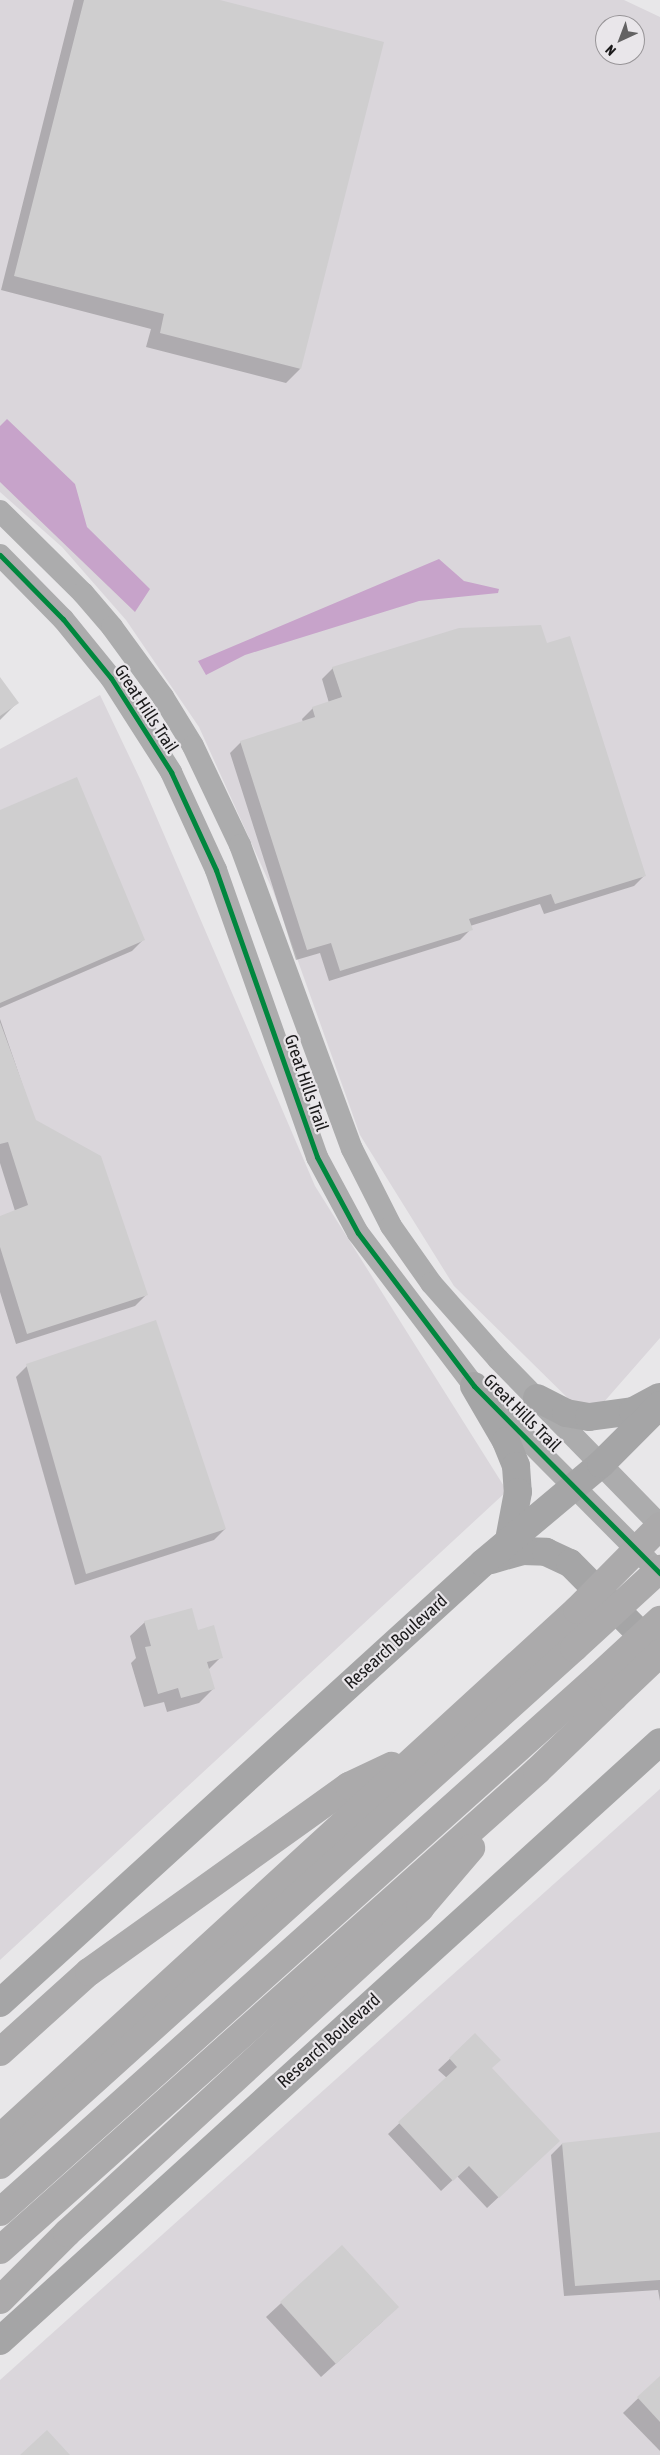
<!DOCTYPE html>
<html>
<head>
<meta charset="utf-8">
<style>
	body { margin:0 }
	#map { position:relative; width:660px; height:2455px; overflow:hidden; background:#e8e7e9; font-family:"Asap Condensed",sans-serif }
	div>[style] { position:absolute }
	.built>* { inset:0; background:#dad6db }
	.water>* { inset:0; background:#c7a3ca }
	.shadow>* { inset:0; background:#0003 }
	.building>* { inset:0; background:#cfcecf }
	.minor>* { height:22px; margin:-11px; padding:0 11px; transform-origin:11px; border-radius:11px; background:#acacad }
	.major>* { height:28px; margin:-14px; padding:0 14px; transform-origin:14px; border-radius:14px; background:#a5a5a6 }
	.highway>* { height:28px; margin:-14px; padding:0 14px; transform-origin:14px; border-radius:14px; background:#abaaab }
	.highway-bridge>* { height:28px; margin:-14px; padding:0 14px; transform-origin:14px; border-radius:14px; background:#abaaab }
	.cycleway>* { height:5px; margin:-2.5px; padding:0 2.5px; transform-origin:2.5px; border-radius:2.5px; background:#00873e }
	span { translate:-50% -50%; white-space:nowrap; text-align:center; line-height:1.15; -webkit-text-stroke:4.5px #e9e6ea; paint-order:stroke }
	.street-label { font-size:18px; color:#1b1a1b }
	.north { position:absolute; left:595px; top:15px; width:50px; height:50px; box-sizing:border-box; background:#e9e6ea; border:1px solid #979497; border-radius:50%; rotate:223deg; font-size:14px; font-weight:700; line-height:20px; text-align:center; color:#1b1a1b }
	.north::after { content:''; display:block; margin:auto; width:18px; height:22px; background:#636263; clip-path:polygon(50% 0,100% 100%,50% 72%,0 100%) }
</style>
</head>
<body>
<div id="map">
	<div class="built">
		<div style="clip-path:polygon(evenodd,0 0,624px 0,660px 17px,660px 1338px,589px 1419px,454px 1286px,360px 1135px,273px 891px,199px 727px,126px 620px,62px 547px,0 492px,0 0,605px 25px,635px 25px,635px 55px,605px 55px,605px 25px)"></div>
		<div style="clip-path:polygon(100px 695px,141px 781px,315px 1186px,507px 1491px,0 1960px,0 749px)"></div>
		<div style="clip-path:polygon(660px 1789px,660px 2455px,0 2455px,0 2380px)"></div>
	</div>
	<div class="water">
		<div style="clip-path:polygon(7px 419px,75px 484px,87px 527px,150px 589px,135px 612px,0 482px,0 426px)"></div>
		<div style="clip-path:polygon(439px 559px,464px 581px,499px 589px,498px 593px,419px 601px,245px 655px,206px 675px,198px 661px)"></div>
	</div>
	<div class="shadow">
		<div style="clip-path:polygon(74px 0,215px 0,300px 369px,286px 383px,146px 347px,151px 329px,1px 290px)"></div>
		<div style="clip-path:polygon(546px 645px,645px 875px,634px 886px,544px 914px,540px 904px,470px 926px,471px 929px,460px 940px,329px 981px,320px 953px,296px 960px,230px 753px,241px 742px,303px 722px,302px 719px,313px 708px,329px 703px,322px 679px,333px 668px)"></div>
		<div style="clip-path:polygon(0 680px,17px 703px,0 720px)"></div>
		<div style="clip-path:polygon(0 811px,143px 940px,132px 951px,0 1008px)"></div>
		<div style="clip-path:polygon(0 1019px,35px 1121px,146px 1295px,135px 1306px,16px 1344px,0 1292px,0 1218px,15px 1211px,0 1163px)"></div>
		<div style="clip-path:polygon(27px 1366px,225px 1529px,214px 1540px,75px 1585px,16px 1377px)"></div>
		<div style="clip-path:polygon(145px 1622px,221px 1657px,208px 1670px,213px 1689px,199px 1703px,167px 1712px,164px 1702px,144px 1707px,131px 1663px,136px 1658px,130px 1636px)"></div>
		<div style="clip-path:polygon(475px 2035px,490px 2068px,547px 2152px,487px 2208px,457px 2176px,441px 2191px,388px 2134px,447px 2078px,438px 2070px)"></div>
		<div style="clip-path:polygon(660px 2133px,660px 2301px,658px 2290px,564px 2296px,551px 2155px,562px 2144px)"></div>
		<div style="clip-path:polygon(342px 2247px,383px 2321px,321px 2377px,266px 2317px)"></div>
		<div style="clip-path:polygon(660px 2377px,660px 2451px,623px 2413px)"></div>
	</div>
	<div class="building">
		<div style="clip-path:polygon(84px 0,220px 0,384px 42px,301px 369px,160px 333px,164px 314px,14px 276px)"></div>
		<div style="clip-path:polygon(541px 625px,547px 643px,570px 636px,646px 876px,555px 904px,551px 894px,469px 919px,473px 930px,340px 971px,331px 943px,307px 950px,240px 741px,315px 717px,312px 707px,342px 697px,332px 667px,459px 628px)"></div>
		<div style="clip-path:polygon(0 677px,19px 703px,0 716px)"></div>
		<div style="clip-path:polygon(77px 777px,145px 940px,0 1003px,0 810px)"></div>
		<div style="clip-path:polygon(0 1022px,36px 1120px,101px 1156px,148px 1295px,27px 1334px,0 1247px,0 1216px,28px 1205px,8px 1142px,0 1144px)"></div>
		<div style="clip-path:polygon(156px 1320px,226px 1529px,86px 1574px,26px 1364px)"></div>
		<div style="clip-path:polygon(192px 1608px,198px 1630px,214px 1625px,223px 1658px,207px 1662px,215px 1689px,181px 1698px,178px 1688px,158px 1694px,145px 1647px,151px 1646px,144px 1621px)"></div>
		<div style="clip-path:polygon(475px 2033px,501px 2060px,492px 2068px,560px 2141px,499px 2198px,469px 2166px,453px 2181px,398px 2122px,457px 2067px,449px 2058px)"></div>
		<div style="clip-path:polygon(660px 2132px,660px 2280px,575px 2286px,562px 2143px)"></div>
		<div style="clip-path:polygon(342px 2245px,399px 2307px,336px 2364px,280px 2302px)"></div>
		<div style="clip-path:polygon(660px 2376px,660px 2422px,637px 2397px)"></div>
		<div style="clip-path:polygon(47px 2430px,70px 2455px,20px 2455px)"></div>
	</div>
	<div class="minor">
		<div style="left:0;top:511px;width:117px;rotate:44.7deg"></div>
		<div style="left:83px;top:593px;width:45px;rotate:49.5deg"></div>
		<div style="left:112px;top:627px;width:87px;rotate:53.9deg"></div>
		<div style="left:163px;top:697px;width:57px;rotate:58.5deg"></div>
		<div style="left:193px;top:746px;width:110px;rotate:64.6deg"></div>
		<div style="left:240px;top:845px;width:324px;rotate:69.8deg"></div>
		<div style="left:352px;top:1149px;width:86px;rotate:63.1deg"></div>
		<div style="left:391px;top:1226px;width:70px;rotate:54.9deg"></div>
		<div style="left:431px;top:1283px;width:101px;rotate:48.6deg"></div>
		<div style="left:498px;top:1359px;width:232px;rotate:45.7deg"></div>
		<div style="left:0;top:555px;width:90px;rotate:45.5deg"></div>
		<div style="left:63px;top:619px;width:76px;rotate:50.9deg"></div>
		<div style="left:111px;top:678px;width:112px;rotate:57.4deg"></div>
		<div style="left:171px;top:772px;width:108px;rotate:65.3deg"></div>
		<div style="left:216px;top:870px;width:304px;rotate:70.6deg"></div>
		<div style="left:317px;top:1157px;width:86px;rotate:61.7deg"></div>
		<div style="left:358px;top:1233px;width:192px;rotate:52.8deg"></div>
		<div style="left:474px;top:1386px;width:264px;rotate:45.2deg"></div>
	</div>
	<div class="major">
		<div style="left:474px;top:1386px;width:64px;rotate:59.8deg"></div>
		<div style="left:506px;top:1441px;width:27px;rotate:68deg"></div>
		<div style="left:516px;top:1466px;width:26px;rotate:86deg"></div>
		<div style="left:518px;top:1492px;width:49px;rotate:100.6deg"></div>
		<div style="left:537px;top:1398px;width:33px;rotate:27deg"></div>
		<div style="left:566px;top:1413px;width:23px;rotate:10deg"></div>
		<div style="left:589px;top:1417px;width:44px;rotate:-7.8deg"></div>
		<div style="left:633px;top:1411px;width:30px;rotate:-28deg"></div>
		<div style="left:491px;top:1560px;width:32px;rotate:-16deg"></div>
		<div style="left:522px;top:1551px;width:24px;rotate:2deg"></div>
		<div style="left:546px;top:1552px;width:26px;rotate:25deg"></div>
		<div style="left:570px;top:1563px;width:127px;rotate:45.3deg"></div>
		<div style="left:0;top:2003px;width:653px;rotate:-42.33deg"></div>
		<div style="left:483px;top:1563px;width:154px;rotate:-40deg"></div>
		<div style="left:601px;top:1464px;width:83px;rotate:-45deg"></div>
		<div style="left:0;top:2341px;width:891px;rotate:-42.23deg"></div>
	</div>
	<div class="highway">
		<div style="left:0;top:2052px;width:120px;rotate:-42deg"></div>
		<div style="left:89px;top:1972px;width:320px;rotate:-35.6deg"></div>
		<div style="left:349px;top:1786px;width:47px;rotate:-25.5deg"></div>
		<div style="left:0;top:2138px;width:782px;rotate:-42.46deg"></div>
		<div style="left:0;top:2165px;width:773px;rotate:-42.01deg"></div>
		<div style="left:0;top:2212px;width:804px;rotate:-41.82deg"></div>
		<div style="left:0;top:2250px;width:720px;rotate:-41.73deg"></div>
		<div style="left:537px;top:1771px;width:107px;rotate:-43.9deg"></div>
		<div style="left:0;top:2300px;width:95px;rotate:-45deg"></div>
		<div style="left:67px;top:2233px;width:480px;rotate:-42.6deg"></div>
		<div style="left:420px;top:1908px;width:79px;rotate:-49.6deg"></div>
	</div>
	<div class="highway-bridge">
		<div style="left:577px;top:1610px;width:118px;rotate:-45.3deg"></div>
		<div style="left:574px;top:1648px;width:117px;rotate:-42.6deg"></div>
		<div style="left:599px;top:1676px;width:83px;rotate:-42.6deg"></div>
		<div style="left:614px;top:1697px;width:64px;rotate:-43.7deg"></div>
	</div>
	<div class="cycleway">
		<div style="left:0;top:555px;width:90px;rotate:45.5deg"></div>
		<div style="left:63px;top:619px;width:76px;rotate:50.9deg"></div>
		<div style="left:111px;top:678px;width:112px;rotate:57.4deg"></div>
		<div style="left:171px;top:772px;width:108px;rotate:65.3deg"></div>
		<div style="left:216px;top:870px;width:304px;rotate:70.6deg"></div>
		<div style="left:317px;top:1157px;width:86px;rotate:61.7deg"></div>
		<div style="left:358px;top:1233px;width:192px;rotate:52.8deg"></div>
		<div style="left:474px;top:1386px;width:264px;rotate:45.2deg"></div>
	</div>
	<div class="street-label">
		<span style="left:146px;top:709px;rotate:57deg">Great Hills Trail</span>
		<span style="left:306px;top:1083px;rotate:71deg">Great Hills Trail</span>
		<span style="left:522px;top:1413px;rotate:45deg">Great Hills Trail</span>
		<span style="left:396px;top:1642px;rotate:-42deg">Research Boulevard</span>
		<span style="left:329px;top:2041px;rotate:-42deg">Research Boulevard</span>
	</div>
	<div class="north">N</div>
</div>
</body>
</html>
